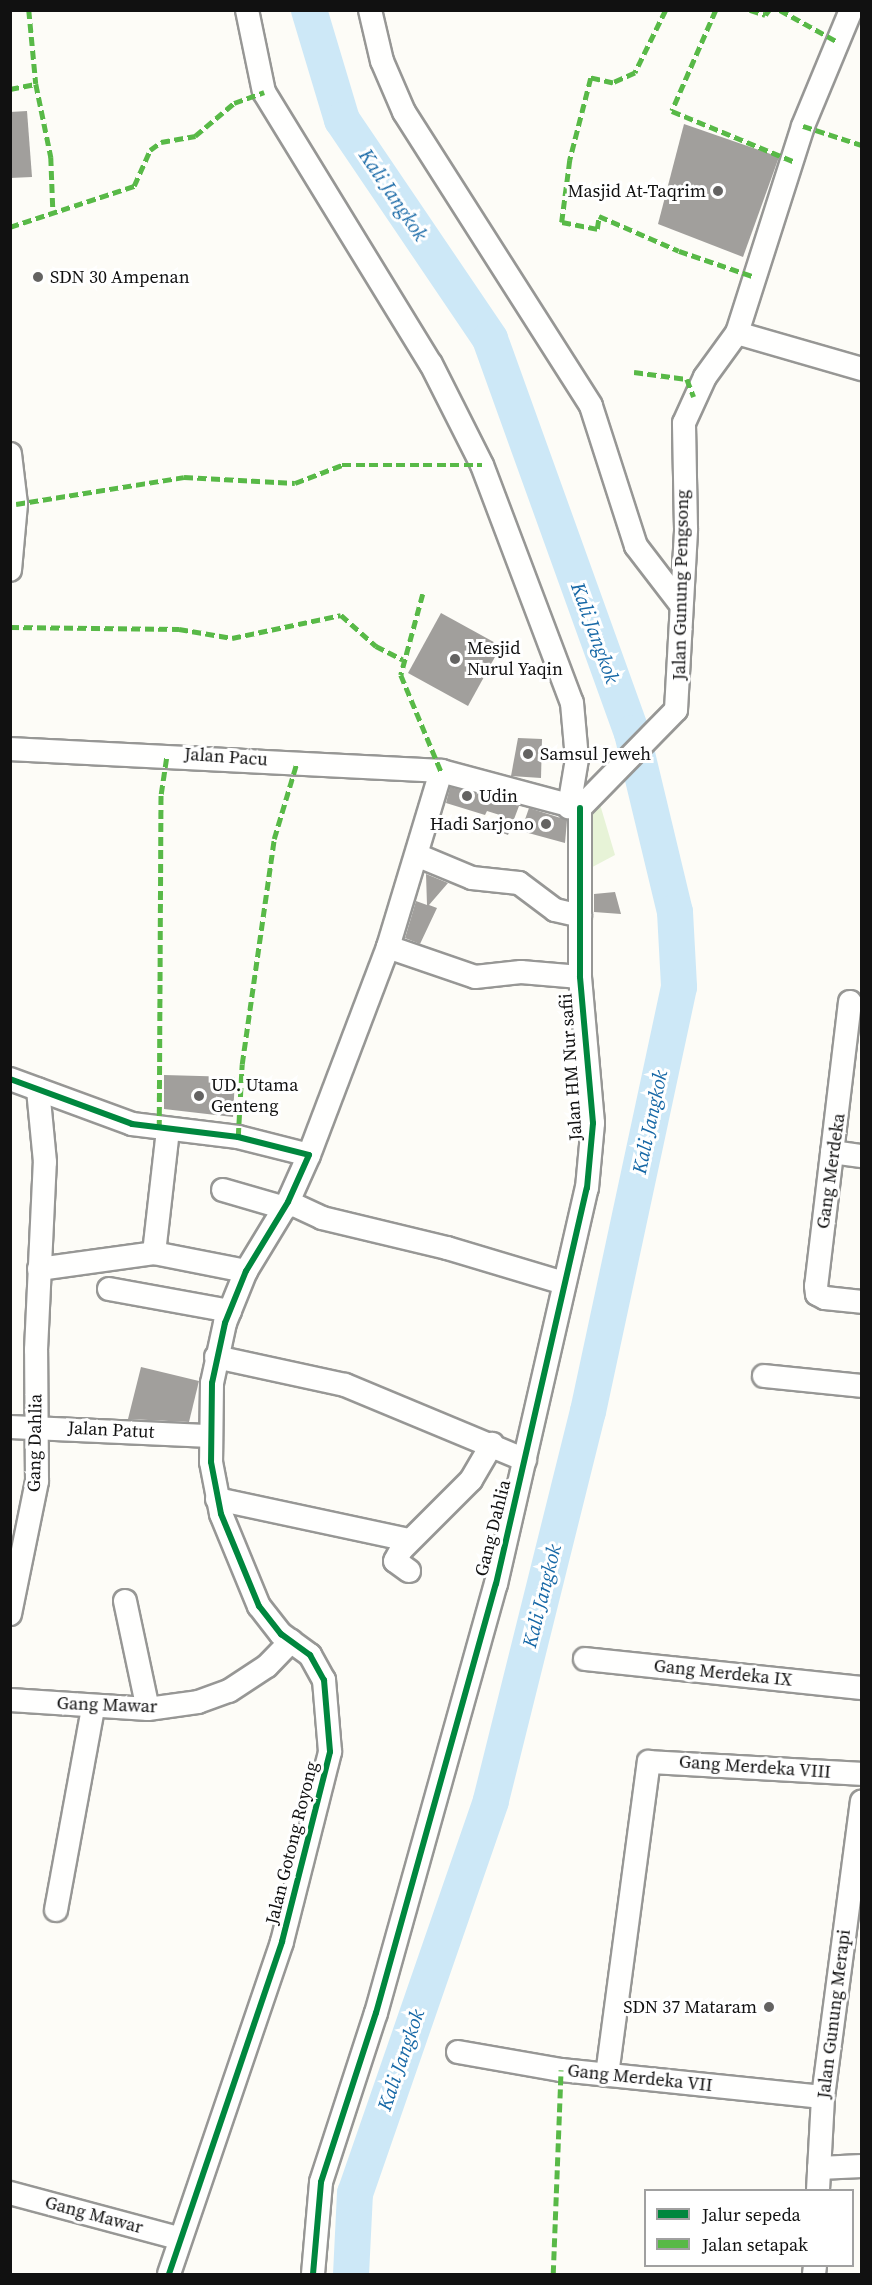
<!DOCTYPE html>
<html>
<head>
<meta charset="utf-8">
<style>
	body { margin:0 }
	#map { position:relative; width:872px; height:2285px; overflow:hidden; background:#fdfcf7; font-family:"Source Serif 4",serif }
	div>[style] { position:absolute }
	.green>* { inset:0; background:#e7f3d7 }
	.river>* { height:36px; margin:-18px; padding:0 18px; transform-origin:18px; border-radius:18px; background:#cde8f7 }
	.building>* { inset:0; background:#a19f9c }
	.roads { filter:drop-shadow(2px 0 #979795) drop-shadow(-2px 0 #979795) drop-shadow(0 2px #979795) drop-shadow(0 -2px #979795) }
	.minor>* { height:22px; margin:-11px; padding:0 11px; transform-origin:11px; border-radius:11px; background:#fffffe }
	.quiet>* { height:4.5px; margin-top:-2.25px; transform-origin:0; background:repeating-linear-gradient(90deg,#58b947 0 9px,transparent 0 13.5px) }
	.cycleway>* { height:6px; margin:-3px; padding:0 3px; transform-origin:3px; border-radius:3px; background:#00873e }
	.dots>* { width:16px; height:16px; translate:-50% -50%; box-sizing:border-box; border:3px solid #fff; border-radius:50% }
	span { translate:-50% -50%; white-space:nowrap; text-align:center; line-height:1.15; -webkit-text-stroke:6px #fff; paint-order:stroke }
	.poi-label { font-size:18px; color:#111 }
	.right { translate:-100% -50%; text-align:right }
	.left { translate:0 -50%; text-align:left }
	.street-label { font-size:18px; color:#111 }
	.water-label { font-size:20px; color:#1768a6; font-style:italic }
	.frame { position:absolute; inset:0; border:12px solid #111; pointer-events:none }
	.legend { position:absolute; left:644px; top:2189px; width:210px; height:78px; box-sizing:border-box; background:#fff; border:2px solid #a0a0a0; margin:0; padding:8px 10px; list-style:none; font-size:18px; color:#111 }
	.legend li { display:flex; align-items:center; gap:12px; height:30px }
	.legend b { width:30px; border:2px solid #a0a0a0 }
</style>
</head>
<body>
<div id="map">
	<div class="green">
		<div style="clip-path:polygon(599px 801px,615px 855px,583px 872px,587px 811px)"></div>
	</div>
	<div class="river">
		<div style="left:309px;top:10px;width:115px;rotate:73.3deg"></div>
		<div style="left:342px;top:120px;width:264px;rotate:55.9deg"></div>
		<div style="left:490px;top:339px;width:419px;rotate:70.2deg"></div>
		<div style="left:632px;top:733px;width:184px;rotate:76.5deg"></div>
		<div style="left:675px;top:912px;width:75px;rotate:86.9deg"></div>
		<div style="left:679px;top:987px;width:434px;rotate:102.1deg"></div>
		<div style="left:588px;top:1411px;width:402px;rotate:104deg"></div>
		<div style="left:491px;top:1801px;width:415px;rotate:109.1deg"></div>
		<div style="left:355px;top:2193px;width:81px;rotate:92.8deg"></div>
	</div>
	<div class="building">
		<div style="clip-path:polygon(27px 111px,32px 177px,10px 178px,10px 112px)"></div>
		<div style="clip-path:polygon(684px 124px,779px 157px,743px 257px,658px 224px)"></div>
		<div style="clip-path:polygon(441px 613px,501px 646px,468px 706px,408px 673px)"></div>
		<div style="clip-path:polygon(518px 738px,542px 739px,541px 778px,511px 776px)"></div>
		<div style="clip-path:polygon(450px 787px,519px 806px,508px 835px,500px 832px,503px 816px,487px 811px,485px 815px,446px 803px)"></div>
		<div style="clip-path:polygon(529px 808px,567px 820px,565px 843px,521px 831px)"></div>
		<div style="clip-path:polygon(426px 874px,448px 883px,429px 905px,437px 908px,420px 944px,405px 938px,416px 901px,427px 905px)"></div>
		<div style="clip-path:polygon(615px 892px,621px 914px,594px 912px,594px 894px)"></div>
		<div style="clip-path:polygon(164px 1075px,235px 1077px,233px 1117px,164px 1109px)"></div>
		<div style="clip-path:polygon(141px 1367px,199px 1381px,189px 1422px,128px 1419px)"></div>
	</div>
	<div class="roads">
		<div class="minor">
			<div style="left:247px;top:10px;width:84px;rotate:78.3deg"></div>
			<div style="left:264px;top:92px;width:319px;rotate:58.5deg"></div>
			<div style="left:431px;top:364px;width:113px;rotate:63.2deg"></div>
			<div style="left:482px;top:465px;width:254px;rotate:69.3deg"></div>
			<div style="left:572px;top:703px;width:56px;rotate:84.9deg"></div>
			<div style="left:577px;top:759px;width:49px;rotate:99.5deg"></div>
			<div style="left:370px;top:10px;width:52px;rotate:76.8deg"></div>
			<div style="left:382px;top:61px;width:56px;rotate:66.7deg"></div>
			<div style="left:404px;top:112px;width:348px;rotate:57.5deg"></div>
			<div style="left:591px;top:406px;width:147px;rotate:72.2deg"></div>
			<div style="left:636px;top:546px;width:71px;rotate:52.5deg"></div>
			<div style="left:737px;top:333px;width:130px;rotate:16.1deg"></div>
			<div style="left:10px;top:454px;width:50px;rotate:83.2deg"></div>
			<div style="left:16px;top:504px;width:66px;rotate:95.2deg"></div>
			<div style="left:10px;top:749px;width:432px;rotate:2.9deg"></div>
			<div style="left:441px;top:771px;width:144px;rotate:14.9deg"></div>
			<div style="left:580px;top:808px;width:137px;rotate:-45.6deg"></div>
			<div style="left:676px;top:710px;width:181px;rotate:-86.8deg"></div>
			<div style="left:686px;top:529px;width:106px;rotate:-91.1deg"></div>
			<div style="left:684px;top:423px;width:51px;rotate:-65.5deg"></div>
			<div style="left:705px;top:377px;width:54px;rotate:-54deg"></div>
			<div style="left:737px;top:333px;width:217px;rotate:-72.3deg"></div>
			<div style="left:803px;top:126px;width:126px;rotate:-67.5deg"></div>
			<div style="left:419px;top:856px;width:57px;rotate:22.5deg"></div>
			<div style="left:472px;top:878px;width:47px;rotate:6.1deg"></div>
			<div style="left:519px;top:883px;width:45px;rotate:36.9deg"></div>
			<div style="left:555px;top:910px;width:26px;rotate:13deg"></div>
			<div style="left:388px;top:947px;width:92px;rotate:19deg"></div>
			<div style="left:475px;top:977px;width:46px;rotate:-6.2deg"></div>
			<div style="left:521px;top:972px;width:59px;rotate:4.8deg"></div>
			<div style="left:850px;top:1002px;width:286px;rotate:96.8deg"></div>
			<div style="left:816px;top:1286px;width:8px;rotate:83deg"></div>
			<div style="left:817px;top:1294px;width:9px;rotate:27deg"></div>
			<div style="left:825px;top:1298px;width:37px;rotate:6deg"></div>
			<div style="left:10px;top:1079px;width:130px;rotate:20.2deg"></div>
			<div style="left:132px;top:1124px;width:107px;rotate:7deg"></div>
			<div style="left:238px;top:1137px;width:73px;rotate:14.2deg"></div>
			<div style="left:309px;top:1155px;width:51px;rotate:114.1deg"></div>
			<div style="left:288px;top:1202px;width:81px;rotate:121.3deg"></div>
			<div style="left:246px;top:1271px;width:56px;rotate:112deg"></div>
			<div style="left:225px;top:1323px;width:61px;rotate:102.2deg"></div>
			<div style="left:212px;top:1383px;width:79px;rotate:90.7deg"></div>
			<div style="left:211px;top:1462px;width:53px;rotate:79.1deg"></div>
			<div style="left:221px;top:1514px;width:100px;rotate:67.6deg"></div>
			<div style="left:259px;top:1606px;width:36px;rotate:52deg"></div>
			<div style="left:281px;top:1634px;width:36px;rotate:36deg"></div>
			<div style="left:310px;top:1655px;width:29px;rotate:61deg"></div>
			<div style="left:324px;top:1680px;width:72px;rotate:85.2deg"></div>
			<div style="left:330px;top:1752px;width:196px;rotate:104.2deg"></div>
			<div style="left:282px;top:1942px;width:351px;rotate:108.8deg"></div>
			<div style="left:832px;top:1152px;width:30px;rotate:8deg"></div>
			<div style="left:309px;top:1155px;width:222px;rotate:-69.2deg"></div>
			<div style="left:388px;top:947px;width:184px;rotate:-73.2deg"></div>
			<div style="left:223px;top:1190px;width:65px;rotate:16.2deg"></div>
			<div style="left:288px;top:1202px;width:38px;rotate:25deg"></div>
			<div style="left:322px;top:1218px;width:129px;rotate:13.5deg"></div>
			<div style="left:447px;top:1248px;width:122px;rotate:16.7deg"></div>
			<div style="left:154px;top:1253px;width:123px;rotate:-83.5deg"></div>
			<div style="left:39px;top:1269px;width:116px;rotate:-7.9deg"></div>
			<div style="left:154px;top:1253px;width:94px;rotate:11.1deg"></div>
			<div style="left:109px;top:1289px;width:123px;rotate:10.3deg"></div>
			<div style="left:216px;top:1357px;width:132px;rotate:12.2deg"></div>
			<div style="left:345px;top:1385px;width:195px;rotate:22.6deg"></div>
			<div style="left:764px;top:1376px;width:99px;rotate:5.8deg"></div>
			<div style="left:10px;top:1427px;width:201px;rotate:2.6deg"></div>
			<div style="left:217px;top:1499px;width:196px;rotate:12.1deg"></div>
			<div style="left:409px;top:1571px;width:17px;rotate:-144deg"></div>
			<div style="left:395px;top:1561px;width:13px;rotate:-61deg"></div>
			<div style="left:401px;top:1550px;width:99px;rotate:-45deg"></div>
			<div style="left:471px;top:1480px;width:42px;rotate:-59.7deg"></div>
			<div style="left:125px;top:1601px;width:110px;rotate:78deg"></div>
			<div style="left:10px;top:1614px;width:136px;rotate:-78.5deg"></div>
			<div style="left:37px;top:1481px;width:131px;rotate:-90.4deg"></div>
			<div style="left:36px;top:1350px;width:188px;rotate:-87.3deg"></div>
			<div style="left:45px;top:1162px;width:73px;rotate:-95.5deg"></div>
			<div style="left:585px;top:1659px;width:279px;rotate:6deg"></div>
			<div style="left:10px;top:1700px;width:138px;rotate:3.7deg"></div>
			<div style="left:148px;top:1709px;width:50px;rotate:-8deg"></div>
			<div style="left:198px;top:1702px;width:33px;rotate:-20deg"></div>
			<div style="left:229px;top:1691px;width:45px;rotate:-33.3deg"></div>
			<div style="left:267px;top:1666px;width:35px;rotate:-46deg"></div>
			<div style="left:56px;top:1910px;width:205px;rotate:-79.6deg"></div>
			<div style="left:458px;top:2052px;width:105px;rotate:9.9deg"></div>
			<div style="left:561px;top:2070px;width:263px;rotate:5.9deg"></div>
			<div style="left:607px;top:2075px;width:316px;rotate:-82.4deg"></div>
			<div style="left:649px;top:1762px;width:213px;rotate:3.2deg"></div>
			<div style="left:819px;top:2168px;width:43px;rotate:-2.7deg"></div>
			<div style="left:818px;top:2190px;width:93px;rotate:-86.9deg"></div>
			<div style="left:823px;top:2097px;width:298px;rotate:-82.5deg"></div>
			<div style="left:10px;top:2193px;width:174px;rotate:15deg"></div>
			<div style="left:313px;top:2274px;width:92px;rotate:-85deg"></div>
			<div style="left:321px;top:2182px;width:178px;rotate:-72deg"></div>
			<div style="left:376px;top:2013px;width:445px;rotate:-74.4deg"></div>
			<div style="left:496px;top:1584px;width:406px;rotate:-77.1deg"></div>
			<div style="left:587px;top:1188px;width:65px;rotate:-84.7deg"></div>
			<div style="left:593px;top:1123px;width:147px;rotate:-95.1deg"></div>
			<div style="left:580px;top:977px;width:169px;rotate:-90deg"></div>
			<div style="left:814px;top:2274px;width:8px;rotate:-83deg"></div>
		</div>
	</div>
	<div class="quiet">
		<div style="left:29px;top:10px;width:74px;rotate:84.6deg"></div>
		<div style="left:36px;top:84px;width:75px;rotate:78.4deg"></div>
		<div style="left:51px;top:157px;width:53px;rotate:87.8deg"></div>
		<div style="left:666px;top:10px;width:70px;rotate:116.2deg"></div>
		<div style="left:635px;top:73px;width:24px;rotate:156deg"></div>
		<div style="left:613px;top:83px;width:23px;rotate:-167deg"></div>
		<div style="left:591px;top:78px;width:85px;rotate:104.4deg"></div>
		<div style="left:570px;top:160px;width:63px;rotate:97.4deg"></div>
		<div style="left:562px;top:222px;width:36px;rotate:11deg"></div>
		<div style="left:597px;top:229px;width:13px;rotate:-81deg"></div>
		<div style="left:599px;top:216px;width:87px;rotate:23.6deg"></div>
		<div style="left:679px;top:251px;width:77px;rotate:18.9deg"></div>
		<div style="left:716px;top:10px;width:110px;rotate:113.5deg"></div>
		<div style="left:672px;top:111px;width:131px;rotate:22.5deg"></div>
		<div style="left:750px;top:10px;width:16px;rotate:18deg"></div>
		<div style="left:765px;top:15px;width:6px;rotate:-51deg"></div>
		<div style="left:780px;top:10px;width:66px;rotate:28.9deg"></div>
		<div style="left:10px;top:89px;width:26px;rotate:-11deg"></div>
		<div style="left:803px;top:126px;width:62px;rotate:17.9deg"></div>
		<div style="left:10px;top:227px;width:131px;rotate:-18.3deg"></div>
		<div style="left:134px;top:186px;width:39px;rotate:-66deg"></div>
		<div style="left:150px;top:150px;width:14px;rotate:-36deg"></div>
		<div style="left:161px;top:142px;width:35px;rotate:-10deg"></div>
		<div style="left:195px;top:136px;width:51px;rotate:-40.2deg"></div>
		<div style="left:234px;top:103px;width:32px;rotate:-20deg"></div>
		<div style="left:634px;top:372px;width:53px;rotate:7.5deg"></div>
		<div style="left:687px;top:379px;width:19px;rotate:69deg"></div>
		<div style="left:16px;top:504px;width:170px;rotate:-9.1deg"></div>
		<div style="left:184px;top:477px;width:111px;rotate:3.1deg"></div>
		<div style="left:295px;top:483px;width:50px;rotate:-21deg"></div>
		<div style="left:342px;top:465px;width:140px"></div>
		<div style="left:423px;top:594px;width:84px;rotate:105.2deg"></div>
		<div style="left:401px;top:675px;width:104px;rotate:67.4deg"></div>
		<div style="left:10px;top:627px;width:169px;rotate:0.7deg"></div>
		<div style="left:179px;top:629px;width:54px;rotate:9.6deg"></div>
		<div style="left:232px;top:638px;width:111px;rotate:-11.9deg"></div>
		<div style="left:341px;top:615px;width:47px;rotate:41.5deg"></div>
		<div style="left:376px;top:646px;width:30px;rotate:27deg"></div>
		<div style="left:159px;top:1129px;width:335px;rotate:-89.7deg"></div>
		<div style="left:161px;top:794px;width:40px;rotate:-81.5deg"></div>
		<div style="left:238px;top:1137px;width:73px;rotate:-86.9deg"></div>
		<div style="left:242px;top:1064px;width:227px;rotate:-81.9deg"></div>
		<div style="left:274px;top:839px;width:80px;rotate:-73.4deg"></div>
		<div style="left:553px;top:2274px;width:204px;rotate:-87.8deg"></div>
	</div>
	<div class="cycleway">
		<div style="left:10px;top:1079px;width:130px;rotate:20.2deg"></div>
		<div style="left:132px;top:1124px;width:107px;rotate:7deg"></div>
		<div style="left:238px;top:1137px;width:73px;rotate:14.2deg"></div>
		<div style="left:309px;top:1155px;width:51px;rotate:114.1deg"></div>
		<div style="left:288px;top:1202px;width:81px;rotate:121.3deg"></div>
		<div style="left:246px;top:1271px;width:56px;rotate:112deg"></div>
		<div style="left:225px;top:1323px;width:61px;rotate:102.2deg"></div>
		<div style="left:212px;top:1383px;width:79px;rotate:90.7deg"></div>
		<div style="left:211px;top:1462px;width:53px;rotate:79.1deg"></div>
		<div style="left:221px;top:1514px;width:100px;rotate:67.6deg"></div>
		<div style="left:259px;top:1606px;width:36px;rotate:52deg"></div>
		<div style="left:281px;top:1634px;width:36px;rotate:36deg"></div>
		<div style="left:310px;top:1655px;width:29px;rotate:61deg"></div>
		<div style="left:324px;top:1680px;width:72px;rotate:85.2deg"></div>
		<div style="left:330px;top:1752px;width:196px;rotate:104.2deg"></div>
		<div style="left:282px;top:1942px;width:351px;rotate:108.8deg"></div>
		<div style="left:313px;top:2274px;width:92px;rotate:-85deg"></div>
		<div style="left:321px;top:2182px;width:178px;rotate:-72deg"></div>
		<div style="left:376px;top:2013px;width:445px;rotate:-74.4deg"></div>
		<div style="left:496px;top:1584px;width:406px;rotate:-77.1deg"></div>
		<div style="left:587px;top:1188px;width:65px;rotate:-84.7deg"></div>
		<div style="left:593px;top:1123px;width:147px;rotate:-95.1deg"></div>
		<div style="left:580px;top:977px;width:169px;rotate:-90deg"></div>
	</div>
	<div class="dots">
		<div style="left:718px;top:191px;background:#646362"></div>
		<div style="left:38px;top:277px;background:#646362"></div>
		<div style="left:455px;top:659px;background:#646362"></div>
		<div style="left:528px;top:754px;background:#646362"></div>
		<div style="left:467px;top:796px;background:#646362"></div>
		<div style="left:546px;top:824px;background:#646362"></div>
		<div style="left:199px;top:1096px;background:#646362"></div>
		<div style="left:769px;top:2007px;background:#646362"></div>
	</div>
	<div class="poi-label">
		<span class="right" style="left:706px;top:191px">Masjid At-Taqrim</span>
		<span class="left" style="left:50px;top:277px">SDN 30 Ampenan</span>
		<span class="left" style="left:467px;top:659px">Mesjid<br>Nurul Yaqin</span>
		<span class="left" style="left:540px;top:754px">Samsul Jeweh</span>
		<span class="left" style="left:479px;top:796px">Udin</span>
		<span class="right" style="left:534px;top:824px">Hadi Sarjono</span>
		<span class="left" style="left:211px;top:1096px">UD. Utama<br>Genteng</span>
		<span class="right" style="left:757px;top:2007px">SDN 37 Mataram</span>
	</div>
	<div class="street-label">
		<span style="left:681px;top:585px;rotate:-89deg">Jalan Gunung Pengsong</span>
		<span style="left:226px;top:757px;rotate:4deg">Jalan Pacu</span>
		<span style="left:571px;top:1067px;rotate:-94deg">Jalan HM Nur safii</span>
		<span style="left:831px;top:1171px;rotate:-82deg">Gang Merdeka</span>
		<span style="left:111px;top:1430px;rotate:3deg">Jalan Patut</span>
		<span style="left:35px;top:1443px;rotate:-89deg">Gang Dahlia</span>
		<span style="left:493px;top:1528px;rotate:-76deg">Gang Dahlia</span>
		<span style="left:723px;top:1673px;rotate:6deg">Gang Merdeka IX</span>
		<span style="left:107px;top:1705px;rotate:2deg">Gang Mawar</span>
		<span style="left:755px;top:1767px;rotate:4deg">Gang Merdeka VIII</span>
		<span style="left:292px;top:1843px;rotate:-76deg">Jalan Gotong Royong</span>
		<span style="left:834px;top:2014px;rotate:-83deg">Jalan Gunung Merapi</span>
		<span style="left:640px;top:2078px;rotate:6deg">Gang Merdeka VII</span>
		<span style="left:94px;top:2215px;rotate:15deg">Gang Mawar</span>
	</div>
	<div class="water-label">
		<span style="left:393px;top:195px;rotate:56deg">Kali Jangkok</span>
		<span style="left:595px;top:633px;rotate:70deg">Kali Jangkok</span>
		<span style="left:650px;top:1122px;rotate:-78deg">Kali Jangkok</span>
		<span style="left:542px;top:1596px;rotate:-76deg">Kali Jangkok</span>
		<span style="left:401px;top:2060px;rotate:-71deg">Kali Jangkok</span>
	</div>
	<div class="frame"></div>
	<ul class="legend">
	<li><b style="height:8px;background:#00873e"></b>Jalur sepeda</li>
	<li><b style="height:8px;background:#58b947"></b>Jalan setapak</li>
	</ul>
</div>
</body>
</html>
